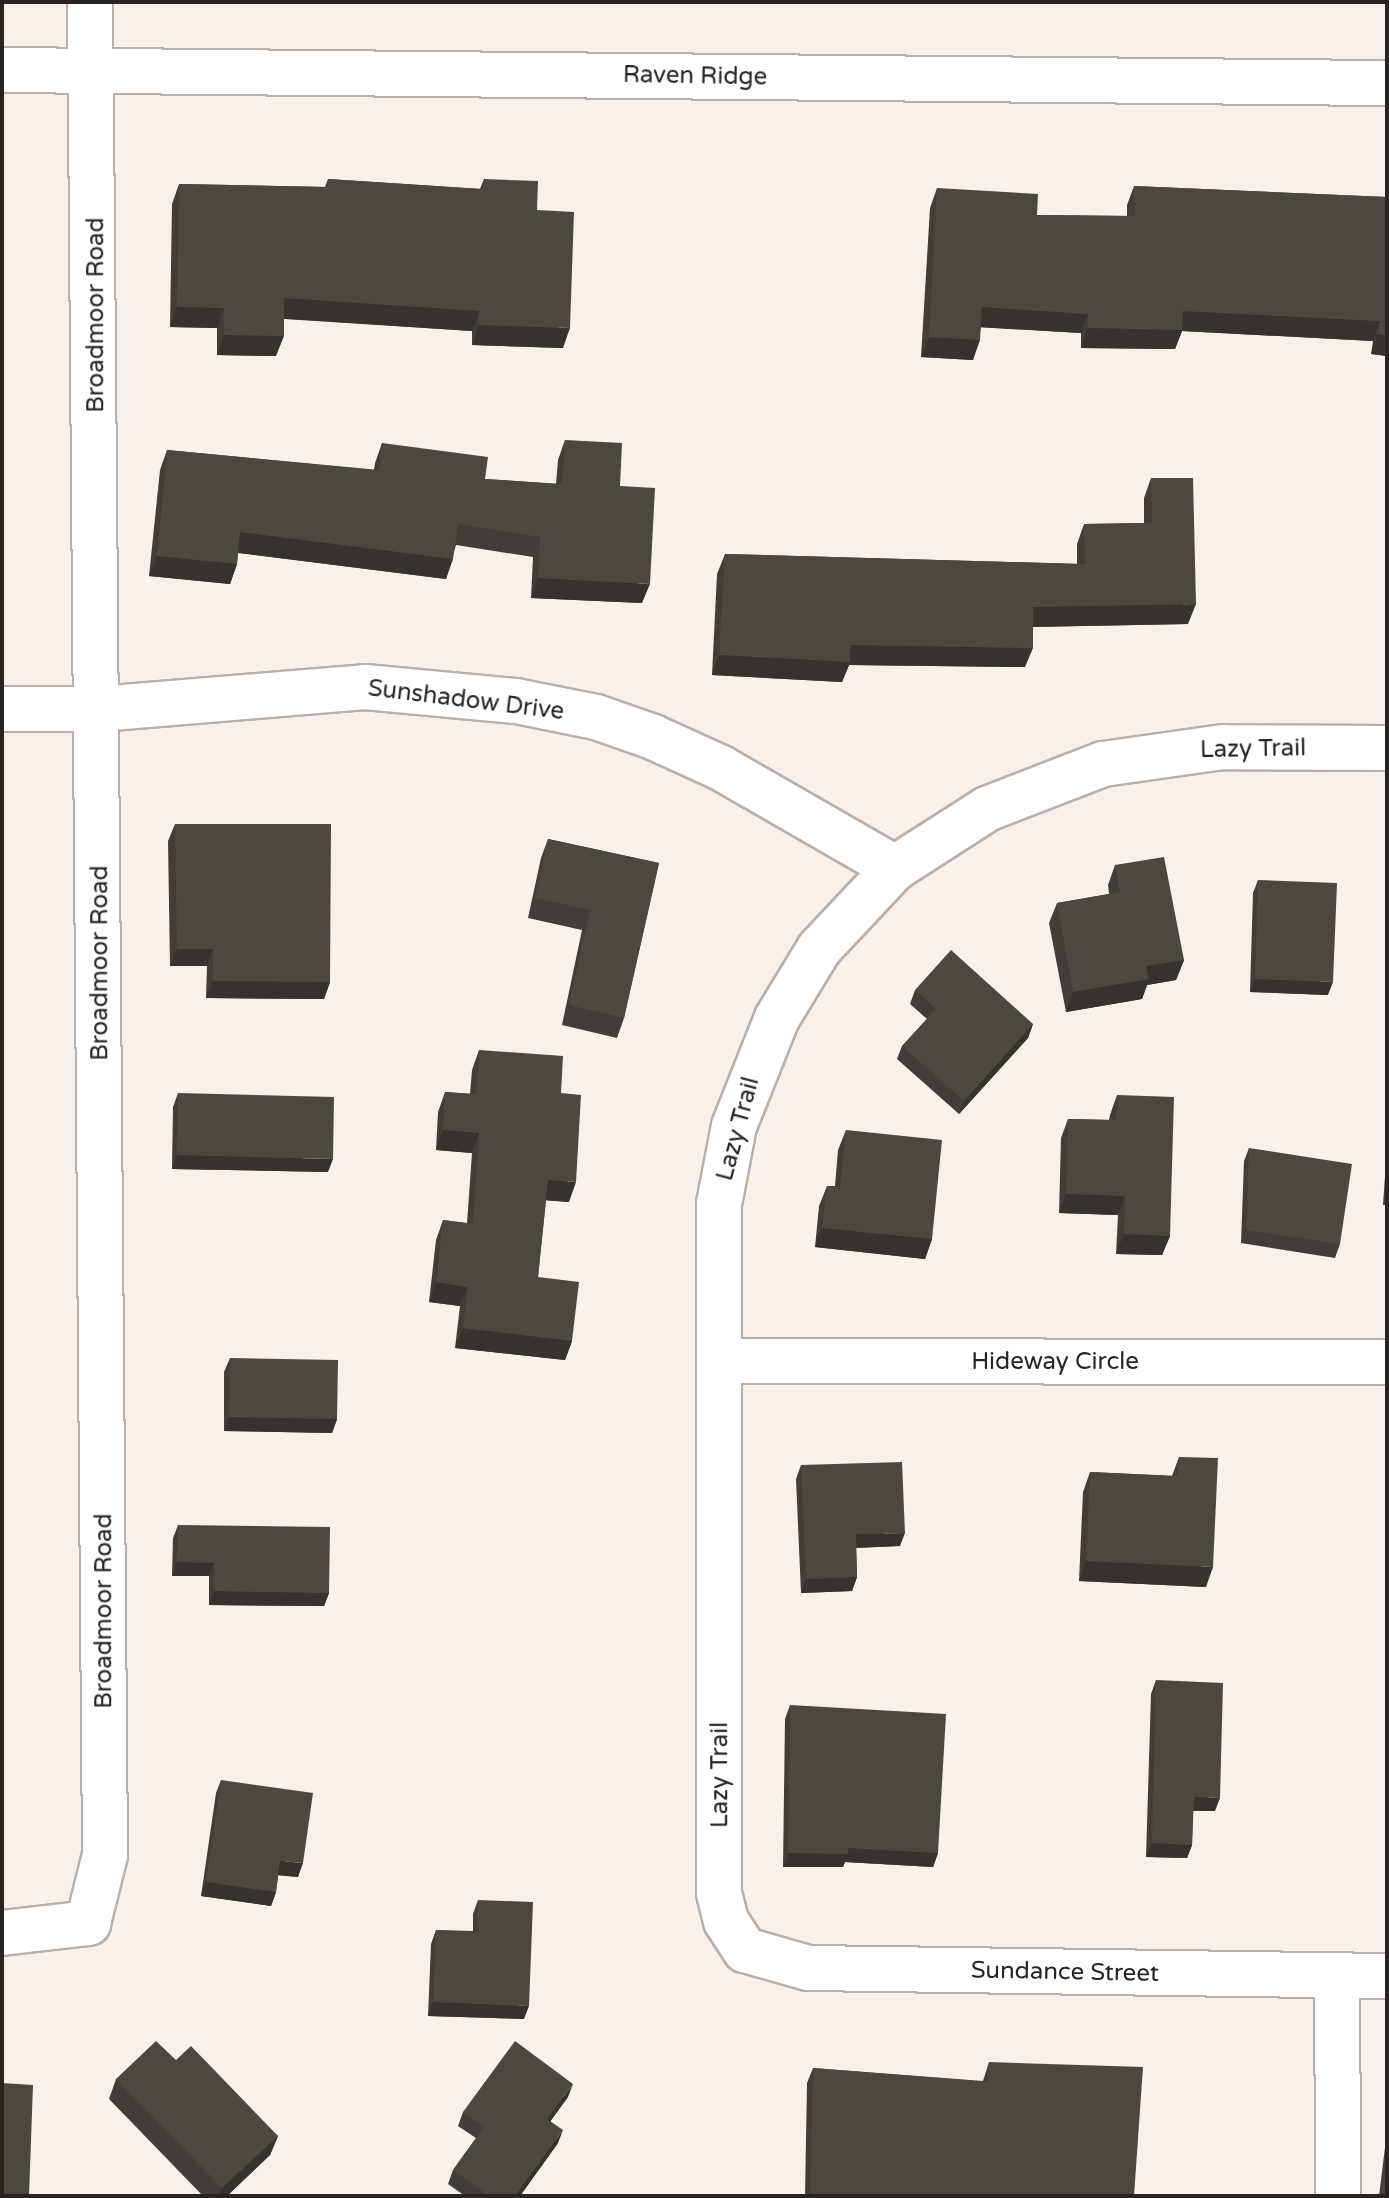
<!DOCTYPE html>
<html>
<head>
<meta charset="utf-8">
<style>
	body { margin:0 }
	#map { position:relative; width:1389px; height:2198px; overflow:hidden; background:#f8f0eb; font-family:"Varela Round",sans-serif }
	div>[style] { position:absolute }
	.roads { filter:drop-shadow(2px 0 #b8b0ab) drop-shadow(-2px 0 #b8b0ab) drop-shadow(0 2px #b8b0ab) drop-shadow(0 -2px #b8b0ab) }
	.minor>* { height:44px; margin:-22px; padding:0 22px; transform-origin:22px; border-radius:22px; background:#fff }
	.wall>* { inset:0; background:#423d39 }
	.shaded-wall>* { inset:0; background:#36322e }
	.building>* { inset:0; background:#4d4742 }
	span { translate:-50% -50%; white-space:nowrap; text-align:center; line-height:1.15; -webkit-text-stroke:8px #fff; paint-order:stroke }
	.street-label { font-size:24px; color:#272422 }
	.frame { position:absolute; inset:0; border:4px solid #272422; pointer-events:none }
</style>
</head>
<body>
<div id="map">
	<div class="roads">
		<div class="minor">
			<div style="left:2px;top:70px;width:1385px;rotate:0.54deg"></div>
			<div style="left:2px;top:709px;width:97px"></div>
			<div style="left:99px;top:709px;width:267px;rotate:-4.7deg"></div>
			<div style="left:365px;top:687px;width:152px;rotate:5.3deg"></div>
			<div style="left:516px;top:701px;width:82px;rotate:11.3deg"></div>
			<div style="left:596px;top:717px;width:60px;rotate:19.3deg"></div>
			<div style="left:653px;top:737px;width:75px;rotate:24.5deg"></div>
			<div style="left:721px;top:768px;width:201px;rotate:29.9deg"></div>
			<div style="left:1387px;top:748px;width:164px;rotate:-179.7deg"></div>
			<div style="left:1223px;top:747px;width:121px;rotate:171.9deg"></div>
			<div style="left:1103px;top:764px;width:124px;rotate:158.8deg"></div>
			<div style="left:987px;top:809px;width:109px;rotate:147.3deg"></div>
			<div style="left:895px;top:868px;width:111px;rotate:133.2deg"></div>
			<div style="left:819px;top:949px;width:81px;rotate:121.3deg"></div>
			<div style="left:777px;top:1018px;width:116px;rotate:111.7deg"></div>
			<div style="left:734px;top:1126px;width:79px;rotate:100.9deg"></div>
			<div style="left:719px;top:1204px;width:689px;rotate:90deg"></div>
			<div style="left:719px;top:1893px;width:29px;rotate:76deg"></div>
			<div style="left:726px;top:1921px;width:35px;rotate:57deg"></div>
			<div style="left:745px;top:1950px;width:66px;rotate:15.9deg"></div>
			<div style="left:808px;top:1968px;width:579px;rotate:0.79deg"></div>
			<div style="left:722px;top:1361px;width:665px;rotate:0.09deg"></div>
			<div style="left:2px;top:1933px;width:87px;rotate:-6.6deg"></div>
			<div style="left:88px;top:1923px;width:70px;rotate:-76deg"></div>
			<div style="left:105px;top:1855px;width:1853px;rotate:-90.46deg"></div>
			<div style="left:1337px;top:1977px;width:219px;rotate:89.7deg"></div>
		</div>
	</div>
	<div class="wall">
		<div style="clip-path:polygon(328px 179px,480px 189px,484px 179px,537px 210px,563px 348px,472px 345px,472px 331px,284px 319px,276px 356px,217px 355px,217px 328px,170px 327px,172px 204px,179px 184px,325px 187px)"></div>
		<div style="clip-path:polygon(1134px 186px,1387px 197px,1387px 356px,1371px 354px,1373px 341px,1182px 331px,1175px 349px,1081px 348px,1081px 333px,981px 327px,973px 360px,921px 357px,930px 208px,937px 188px,1037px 215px,1127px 216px,1127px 205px)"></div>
		<div style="clip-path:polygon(565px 440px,620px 486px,642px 603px,531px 598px,533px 557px,456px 545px,446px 579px,238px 553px,237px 564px,230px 584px,149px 576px,160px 470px,167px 450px,374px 470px,375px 463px,382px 443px,485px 479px,556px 484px,558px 460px)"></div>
		<div style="clip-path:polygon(1151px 478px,1188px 624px,1033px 627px,1025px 667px,849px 665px,842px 682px,712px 675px,717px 574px,725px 554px,1077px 564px,1077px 544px,1084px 524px,1144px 523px,1144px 498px)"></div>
		<div style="clip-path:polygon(175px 824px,330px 982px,324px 999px,206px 998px,207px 966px,170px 966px,168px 841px)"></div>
		<div style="clip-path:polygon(548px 839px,659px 863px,624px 1018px,617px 1038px,562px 1025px,582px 930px,528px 918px,541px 858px)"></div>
		<div style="clip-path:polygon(1115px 865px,1184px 960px,1176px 980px,1147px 985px,1142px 999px,1066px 1012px,1049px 923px,1057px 903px,1109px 894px,1108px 885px)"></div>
		<div style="clip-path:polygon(1258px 880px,1328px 995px,1250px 992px,1253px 893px)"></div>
		<div style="clip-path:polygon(915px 990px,1033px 1024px,1028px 1038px,959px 1114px,897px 1059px,902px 1046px,927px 1019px,910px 1004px)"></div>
		<div style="clip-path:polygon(479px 1050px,561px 1093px,569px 1202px,546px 1200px,538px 1277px,572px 1341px,565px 1360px,455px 1348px,460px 1306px,429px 1302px,436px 1240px,443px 1220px,467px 1223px,472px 1153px,436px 1150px,438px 1112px,445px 1092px,470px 1094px,472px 1070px)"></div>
		<div style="clip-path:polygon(178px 1093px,328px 1172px,172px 1169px,173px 1107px)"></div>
		<div style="clip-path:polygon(1117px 1095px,1170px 1236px,1162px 1255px,1116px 1254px,1118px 1215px,1059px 1213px,1061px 1138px,1068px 1119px,1109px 1120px,1110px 1115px)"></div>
		<div style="clip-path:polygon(846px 1130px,932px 1239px,925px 1259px,815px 1247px,819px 1206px,827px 1186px,835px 1186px,838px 1150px)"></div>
		<div style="clip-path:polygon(1387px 1147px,1387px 1205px,1383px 1205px)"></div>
		<div style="clip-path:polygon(1249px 1148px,1340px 1244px,1335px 1258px,1241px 1243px,1244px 1161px)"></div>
		<div style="clip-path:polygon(230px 1358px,337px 1419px,332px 1433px,224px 1431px,224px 1372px)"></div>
		<div style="clip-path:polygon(1179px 1457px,1206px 1587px,1079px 1581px,1083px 1492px,1090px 1472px,1172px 1476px)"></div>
		<div style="clip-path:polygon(801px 1465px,900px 1546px,856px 1548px,857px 1577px,852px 1591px,801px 1593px,796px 1479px)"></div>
		<div style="clip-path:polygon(178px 1525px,329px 1593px,324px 1606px,209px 1605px,209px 1576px,172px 1576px,173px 1538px)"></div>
		<div style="clip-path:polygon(1156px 1680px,1215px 1811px,1193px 1811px,1192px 1845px,1187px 1858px,1146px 1857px,1151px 1694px)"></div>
		<div style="clip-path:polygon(790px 1705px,938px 1853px,933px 1867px,845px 1862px,843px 1867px,783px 1867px,785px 1719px)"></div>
		<div style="clip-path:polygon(221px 1780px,298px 1877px,278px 1875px,276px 1892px,271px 1906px,201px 1896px,216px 1793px)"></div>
		<div style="clip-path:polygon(478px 1900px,524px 2019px,428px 2016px,431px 1944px,436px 1930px,473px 1931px,473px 1914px)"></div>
		<div style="clip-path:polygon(176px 2060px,278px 2136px,270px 2155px,227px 2196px,203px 2196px,109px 2099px,116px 2079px)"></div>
		<div style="clip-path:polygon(989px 2062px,1134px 2196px,805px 2196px,807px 2083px,813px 2068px,983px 2081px)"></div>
		<div style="clip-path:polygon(568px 2097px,550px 2121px,558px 2143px,520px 2196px,465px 2196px,448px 2184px,453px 2170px,476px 2138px,458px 2126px,463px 2112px)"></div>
		<div style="clip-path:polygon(1387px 2131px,1387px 2196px,1379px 2196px)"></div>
	</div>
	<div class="shaded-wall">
		<div style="clip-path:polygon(284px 298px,479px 311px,472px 331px,277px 318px)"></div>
		<div style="clip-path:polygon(177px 307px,224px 308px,217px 328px,170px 327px)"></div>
		<div style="clip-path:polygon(982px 307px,1088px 314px,1081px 333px,975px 327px)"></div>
		<div style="clip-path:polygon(1183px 311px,1380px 321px,1373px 341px,1182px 331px,1175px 349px,1081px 348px,1088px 328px)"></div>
		<div style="clip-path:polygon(479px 325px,570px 328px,563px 348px,472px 345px)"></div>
		<div style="clip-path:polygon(1378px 334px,1387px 336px,1387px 356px,1371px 354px)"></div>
		<div style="clip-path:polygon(224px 335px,284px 336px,276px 356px,217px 355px)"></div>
		<div style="clip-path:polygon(929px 337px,980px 340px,973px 360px,921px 357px)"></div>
		<div style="clip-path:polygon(240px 532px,453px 559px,446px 579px,233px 552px)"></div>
		<div style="clip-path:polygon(157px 556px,237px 564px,230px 584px,149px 576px)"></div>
		<div style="clip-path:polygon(538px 578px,650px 584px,642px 603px,531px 598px)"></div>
		<div style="clip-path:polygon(1196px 604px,1188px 624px,1025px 627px,1033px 607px)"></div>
		<div style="clip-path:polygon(850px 645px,1033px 648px,1025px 667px,849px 665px,842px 682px,712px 675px,719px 655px)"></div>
		<div style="clip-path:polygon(177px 949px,213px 949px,207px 966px,170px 966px)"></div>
		<div style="clip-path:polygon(1184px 960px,1176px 980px,1147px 985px,1142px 999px,1066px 1012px,1073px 992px,1146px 966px)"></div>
		<div style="clip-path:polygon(1255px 979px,1333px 982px,1328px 995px,1250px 992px)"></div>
		<div style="clip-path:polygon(213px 981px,330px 982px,324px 999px,206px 998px)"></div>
		<div style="clip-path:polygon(1033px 1024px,1028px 1038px,959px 1114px,964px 1101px)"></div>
		<div style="clip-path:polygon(443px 1130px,479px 1133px,472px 1153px,436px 1150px)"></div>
		<div style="clip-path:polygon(177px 1155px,333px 1159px,328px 1172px,172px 1169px)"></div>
		<div style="clip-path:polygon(548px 1180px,576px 1182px,569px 1202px,541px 1200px)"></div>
		<div style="clip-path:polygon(1066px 1194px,1125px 1196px,1118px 1215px,1059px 1213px)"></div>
		<div style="clip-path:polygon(822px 1228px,932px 1239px,925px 1259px,815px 1247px)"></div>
		<div style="clip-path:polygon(1124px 1234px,1170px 1236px,1162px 1255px,1116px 1254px)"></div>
		<div style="clip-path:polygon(436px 1282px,468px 1287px,460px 1306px,429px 1302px)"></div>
		<div style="clip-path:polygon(463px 1328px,572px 1341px,565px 1360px,455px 1348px)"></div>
		<div style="clip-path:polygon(229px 1417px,337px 1419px,332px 1433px,224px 1431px)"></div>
		<div style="clip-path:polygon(905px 1533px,900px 1546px,850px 1548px,856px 1534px)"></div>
		<div style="clip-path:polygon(1086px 1561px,1213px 1567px,1206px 1587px,1079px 1581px)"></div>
		<div style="clip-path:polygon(177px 1562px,214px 1563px,209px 1576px,172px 1576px)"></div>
		<div style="clip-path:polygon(857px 1577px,852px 1591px,801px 1593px,806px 1579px)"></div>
		<div style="clip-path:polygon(214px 1591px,329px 1593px,324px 1606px,209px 1605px)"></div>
		<div style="clip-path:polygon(1194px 1797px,1220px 1798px,1215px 1811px,1189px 1810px)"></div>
		<div style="clip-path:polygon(1152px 1843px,1192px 1845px,1187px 1858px,1146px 1857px)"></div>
		<div style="clip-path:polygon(848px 1848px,938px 1853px,933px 1867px,845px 1862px,843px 1867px,783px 1867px,788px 1853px)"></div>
		<div style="clip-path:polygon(280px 1861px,303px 1863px,298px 1877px,275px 1875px)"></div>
		<div style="clip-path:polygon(206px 1882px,276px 1892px,271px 1906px,201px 1896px)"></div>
		<div style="clip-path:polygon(433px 2002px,529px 2006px,524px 2019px,428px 2016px)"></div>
		<div style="clip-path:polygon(573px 2084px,568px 2097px,542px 2133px,547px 2119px)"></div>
		<div style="clip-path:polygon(563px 2130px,558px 2143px,520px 2196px,515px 2196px)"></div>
		<div style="clip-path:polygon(278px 2136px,270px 2155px,227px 2196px,219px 2196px,222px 2188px)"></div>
	</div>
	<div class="building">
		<div style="clip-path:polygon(328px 179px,483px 189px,484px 179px,538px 181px,537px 210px,574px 212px,570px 328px,479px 325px,479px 311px,284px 298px,284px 336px,224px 335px,224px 308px,177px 307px,179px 184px,327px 187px)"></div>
		<div style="clip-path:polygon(1134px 186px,1387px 197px,1387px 336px,1378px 334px,1380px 321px,1183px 311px,1182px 330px,1088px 328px,1088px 314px,982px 307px,980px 340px,929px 337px,937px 188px,1038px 194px,1037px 215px,1135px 216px)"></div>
		<div style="clip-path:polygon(565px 440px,622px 443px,620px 486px,655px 488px,650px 584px,538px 578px,540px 537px,458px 524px,453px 559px,240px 532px,237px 564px,157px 556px,167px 450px,379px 470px,382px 443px,488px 457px,485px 479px,562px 484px)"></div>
		<div style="clip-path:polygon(1151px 478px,1193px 478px,1196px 604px,1033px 607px,1033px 648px,850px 645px,850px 662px,719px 655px,725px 554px,1085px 564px,1084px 524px,1152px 523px)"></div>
		<div style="clip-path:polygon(175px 824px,331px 824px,330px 982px,213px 981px,213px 949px,177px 949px)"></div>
		<div style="clip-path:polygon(548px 839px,659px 863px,624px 1018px,569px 1005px,590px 910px,535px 898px)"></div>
		<div style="clip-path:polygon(1164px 857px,1184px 960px,1146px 966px,1149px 979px,1073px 992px,1057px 903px,1120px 892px,1115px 865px)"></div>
		<div style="clip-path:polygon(1258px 880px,1337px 883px,1333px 982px,1255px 979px)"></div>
		<div style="clip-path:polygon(951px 950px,1033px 1024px,964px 1101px,902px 1046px,936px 1009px,915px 990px)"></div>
		<div style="clip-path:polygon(479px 1050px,563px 1056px,561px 1093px,581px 1095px,576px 1182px,548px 1180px,538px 1277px,579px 1282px,572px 1341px,463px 1328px,468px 1287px,436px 1282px,443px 1220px,473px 1224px,479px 1133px,443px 1130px,445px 1092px,476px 1094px)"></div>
		<div style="clip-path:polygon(178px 1093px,334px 1097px,333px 1159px,177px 1155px)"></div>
		<div style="clip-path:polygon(1117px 1095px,1174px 1097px,1170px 1236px,1124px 1234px,1125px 1196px,1066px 1194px,1068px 1119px,1116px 1120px)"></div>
		<div style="clip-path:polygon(846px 1130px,942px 1140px,932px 1239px,822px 1228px,827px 1186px,840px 1187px)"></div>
		<div style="clip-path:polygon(1249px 1148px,1352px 1164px,1340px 1244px,1246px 1230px)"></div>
		<div style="clip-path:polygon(230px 1358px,338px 1360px,337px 1419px,229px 1417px)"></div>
		<div style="clip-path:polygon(1179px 1457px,1218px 1458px,1213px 1567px,1086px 1561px,1090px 1472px,1178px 1476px)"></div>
		<div style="clip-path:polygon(902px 1462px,905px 1533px,856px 1534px,857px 1577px,806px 1579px,801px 1465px)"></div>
		<div style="clip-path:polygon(178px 1525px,330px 1527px,329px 1593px,214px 1591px,214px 1563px,177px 1562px)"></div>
		<div style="clip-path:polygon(1156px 1680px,1223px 1683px,1220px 1798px,1194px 1797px,1192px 1845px,1152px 1843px)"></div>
		<div style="clip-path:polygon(790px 1705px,946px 1714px,938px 1853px,848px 1848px,848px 1854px,788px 1853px)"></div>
		<div style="clip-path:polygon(221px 1780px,313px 1793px,303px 1863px,280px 1861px,276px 1892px,206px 1882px)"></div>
		<div style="clip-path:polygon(478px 1900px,533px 1902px,529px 2006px,433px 2002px,436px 1930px,477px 1932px)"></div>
		<div style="clip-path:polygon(156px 2041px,176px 2060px,191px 2046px,278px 2136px,222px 2188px,116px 2079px)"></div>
		<div style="clip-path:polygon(515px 2041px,573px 2084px,547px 2119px,563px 2130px,515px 2196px,489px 2196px,453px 2170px,484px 2127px,463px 2112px)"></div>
		<div style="clip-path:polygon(989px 2062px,1143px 2067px,1134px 2196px,810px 2196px,813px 2068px,988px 2082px)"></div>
		<div style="clip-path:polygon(2px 2083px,33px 2085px,29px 2196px,2px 2196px)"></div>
		<div style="clip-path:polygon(1387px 2157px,1387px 2196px,1382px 2196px)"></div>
	</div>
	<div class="street-label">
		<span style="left:695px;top:76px;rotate:1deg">Raven Ridge</span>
		<span style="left:96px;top:315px;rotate:-90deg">Broadmoor Road</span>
		<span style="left:466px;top:700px;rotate:7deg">Sunshadow Drive</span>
		<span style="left:1253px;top:749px;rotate:-1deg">Lazy Trail</span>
		<span style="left:100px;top:963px;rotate:-90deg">Broadmoor Road</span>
		<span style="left:738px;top:1129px;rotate:-75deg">Lazy Trail</span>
		<span style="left:1055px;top:1362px">Hideway Circle</span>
		<span style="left:104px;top:1611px;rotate:-90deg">Broadmoor Road</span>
		<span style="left:720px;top:1775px;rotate:-90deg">Lazy Trail</span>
		<span style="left:1065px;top:1972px;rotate:1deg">Sundance Street</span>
	</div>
	<div class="frame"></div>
</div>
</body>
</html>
